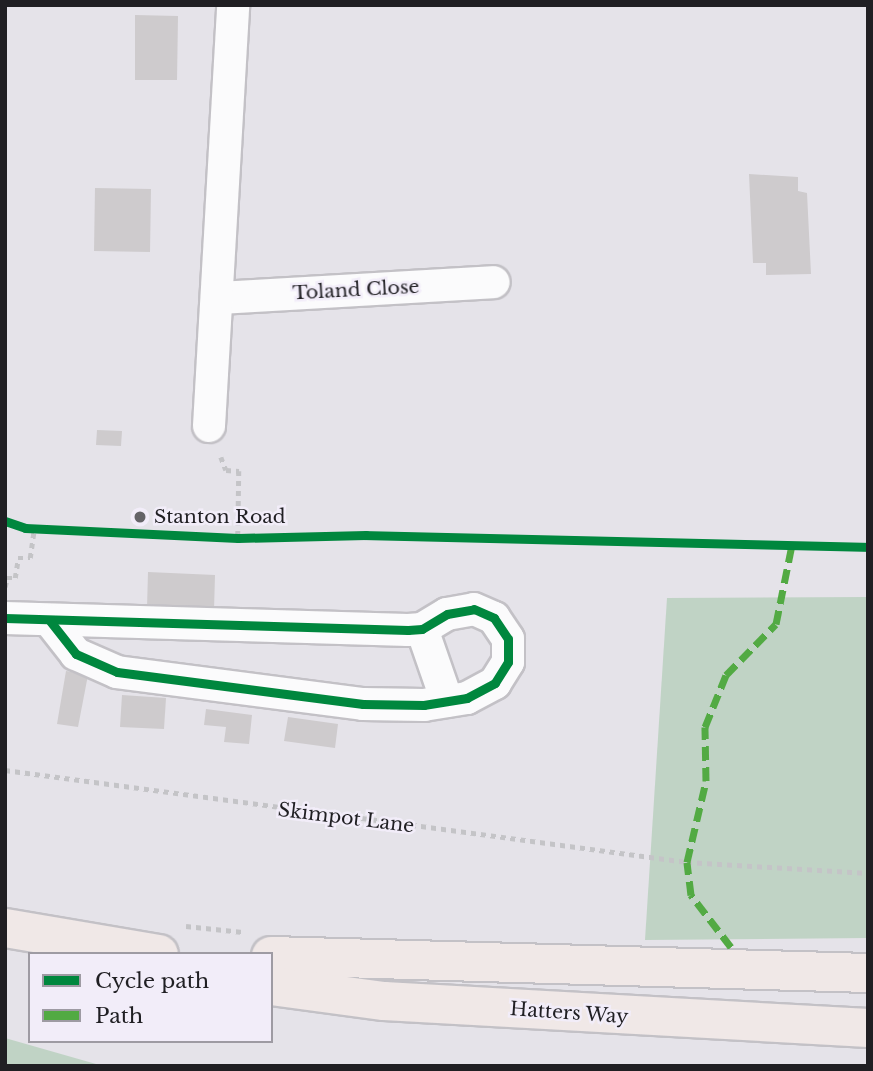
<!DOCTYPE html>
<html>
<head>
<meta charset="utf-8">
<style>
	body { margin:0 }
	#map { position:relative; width:873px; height:1071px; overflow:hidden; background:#e5e3e9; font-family:"Libre Baskerville",serif }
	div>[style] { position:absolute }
	.green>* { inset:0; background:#c0d3c5 }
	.building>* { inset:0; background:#cecbcd }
	.path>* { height:4.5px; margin-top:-2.25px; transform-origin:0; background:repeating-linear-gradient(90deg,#c4c4c7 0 5px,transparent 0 10px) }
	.roads { filter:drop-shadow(2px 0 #c3c1c6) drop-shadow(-2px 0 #c3c1c6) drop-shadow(0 2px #c3c1c6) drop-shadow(0 -2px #c3c1c6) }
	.minor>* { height:32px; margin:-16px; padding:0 16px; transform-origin:16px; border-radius:16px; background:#fbfbfc }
	.primary>* { height:38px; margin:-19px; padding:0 19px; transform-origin:19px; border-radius:19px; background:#f0e8e7 }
	.quiet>* { height:7px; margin-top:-3.5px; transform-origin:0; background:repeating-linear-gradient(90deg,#52aa43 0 14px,transparent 0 21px) }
	.cycleway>* { height:9px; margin:-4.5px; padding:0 4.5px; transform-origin:4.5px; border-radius:4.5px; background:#00873e }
	.dots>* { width:19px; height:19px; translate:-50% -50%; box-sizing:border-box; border:4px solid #f2edf9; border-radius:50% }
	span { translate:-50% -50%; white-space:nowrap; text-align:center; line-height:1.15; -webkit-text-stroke:5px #f2edf9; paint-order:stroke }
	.street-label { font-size:19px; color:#201f23 }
	.poi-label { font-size:19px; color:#201f23 }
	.left { translate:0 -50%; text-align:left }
	.frame { position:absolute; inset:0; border:7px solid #201f23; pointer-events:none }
	.legend { position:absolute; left:28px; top:952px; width:245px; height:91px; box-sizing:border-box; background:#f2edf9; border:2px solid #9e9ba3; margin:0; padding:9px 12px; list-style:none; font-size:21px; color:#201f23 }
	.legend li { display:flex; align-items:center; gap:14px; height:35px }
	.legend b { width:35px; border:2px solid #9e9ba3 }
</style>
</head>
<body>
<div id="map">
	<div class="green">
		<div style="clip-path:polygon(868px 597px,868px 938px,645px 940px,667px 598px)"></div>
		<div style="clip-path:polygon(5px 1038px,103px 1066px,5px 1066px)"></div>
	</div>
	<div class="building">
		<div style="clip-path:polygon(135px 15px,178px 16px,177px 80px,135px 80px)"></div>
		<div style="clip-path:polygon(749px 174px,798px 177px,798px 191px,807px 193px,811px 274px,766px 275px,766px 263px,753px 263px)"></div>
		<div style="clip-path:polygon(95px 188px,151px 189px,150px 252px,94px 251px)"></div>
		<div style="clip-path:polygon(97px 430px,122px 431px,121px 446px,96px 445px)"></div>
		<div style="clip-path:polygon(148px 572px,215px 575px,214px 610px,147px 608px)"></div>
		<div style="clip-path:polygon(66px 671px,88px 675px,78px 727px,57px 724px)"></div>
		<div style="clip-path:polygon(122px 695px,166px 698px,164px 729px,120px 727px)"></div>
		<div style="clip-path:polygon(206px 709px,252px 715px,249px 744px,224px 742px,226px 727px,204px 725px)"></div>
		<div style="clip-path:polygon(288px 717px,338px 724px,335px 748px,284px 741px)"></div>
	</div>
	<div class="path">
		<div style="left:221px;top:457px;width:14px;rotate:69deg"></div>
		<div style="left:226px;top:470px;width:13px;rotate:4deg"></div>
		<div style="left:239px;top:471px;width:67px;rotate:90.9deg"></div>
		<div style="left:5px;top:587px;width:9px;rotate:-77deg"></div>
		<div style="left:7px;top:578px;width:8px"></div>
		<div style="left:15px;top:578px;width:20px;rotate:-81deg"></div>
		<div style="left:18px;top:558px;width:12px"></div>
		<div style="left:30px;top:558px;width:29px;rotate:-82deg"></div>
		<div style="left:5px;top:770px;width:688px;rotate:7.68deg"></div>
		<div style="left:687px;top:862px;width:181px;rotate:3.5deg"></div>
		<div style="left:186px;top:926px;width:57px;rotate:6deg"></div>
	</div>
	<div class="roads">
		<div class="minor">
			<div style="left:218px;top:298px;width:276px;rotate:-3.3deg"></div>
			<div style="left:209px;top:426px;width:422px;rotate:-86.7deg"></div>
			<div style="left:5px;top:618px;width:403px;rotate:1.7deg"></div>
			<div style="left:408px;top:630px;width:14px;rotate:-4deg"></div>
			<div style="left:422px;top:629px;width:29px;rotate:-31deg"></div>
			<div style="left:447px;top:614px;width:27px;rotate:-10deg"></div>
			<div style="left:474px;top:609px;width:22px;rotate:24deg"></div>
			<div style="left:494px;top:618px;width:25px;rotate:56deg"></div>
			<div style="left:508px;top:639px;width:23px;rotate:90deg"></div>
			<div style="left:508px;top:662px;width:25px;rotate:122deg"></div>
			<div style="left:495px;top:683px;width:32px;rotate:152deg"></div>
			<div style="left:467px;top:698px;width:44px;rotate:170.8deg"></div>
			<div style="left:424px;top:705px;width:61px;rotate:-179.1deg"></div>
			<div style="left:363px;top:704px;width:248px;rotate:-172.6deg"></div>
			<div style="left:117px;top:672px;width:45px;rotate:-156.3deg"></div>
			<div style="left:76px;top:654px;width:42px;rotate:-128.2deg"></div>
			<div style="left:422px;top:629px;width:76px;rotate:70.9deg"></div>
		</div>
		<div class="primary">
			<div style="left:5px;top:928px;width:156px;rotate:9.6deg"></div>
			<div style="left:271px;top:956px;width:597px;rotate:1.63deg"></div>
			<div style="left:271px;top:986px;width:114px;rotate:7.6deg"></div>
			<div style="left:384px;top:1001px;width:485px;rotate:3.2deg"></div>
		</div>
	</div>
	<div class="quiet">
		<div style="left:731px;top:947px;width:66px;rotate:-127.6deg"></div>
		<div style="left:691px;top:895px;width:33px;rotate:-97deg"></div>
		<div style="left:687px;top:862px;width:83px;rotate:-76.8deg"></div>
		<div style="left:706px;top:781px;width:54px;rotate:-91.1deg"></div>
		<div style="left:705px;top:727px;width:56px;rotate:-68deg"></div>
		<div style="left:726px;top:675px;width:71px;rotate:-45.6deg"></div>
		<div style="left:776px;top:624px;width:81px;rotate:-78.6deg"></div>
	</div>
	<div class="cycleway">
		<div style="left:5px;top:521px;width:21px;rotate:19deg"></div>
		<div style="left:25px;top:528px;width:213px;rotate:2.7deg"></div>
		<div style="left:238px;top:538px;width:128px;rotate:-1.3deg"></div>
		<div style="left:366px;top:535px;width:502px;rotate:1.37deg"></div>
		<div style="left:5px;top:618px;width:403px;rotate:1.7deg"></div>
		<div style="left:408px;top:630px;width:14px;rotate:-4deg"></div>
		<div style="left:422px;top:629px;width:29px;rotate:-31deg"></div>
		<div style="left:447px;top:614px;width:27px;rotate:-10deg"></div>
		<div style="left:474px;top:609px;width:22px;rotate:24deg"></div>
		<div style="left:494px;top:618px;width:25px;rotate:56deg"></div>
		<div style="left:508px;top:639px;width:23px;rotate:90deg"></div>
		<div style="left:508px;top:662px;width:25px;rotate:122deg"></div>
		<div style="left:495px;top:683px;width:32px;rotate:152deg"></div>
		<div style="left:467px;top:698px;width:44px;rotate:170.8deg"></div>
		<div style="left:424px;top:705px;width:61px;rotate:-179.1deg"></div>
		<div style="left:363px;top:704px;width:248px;rotate:-172.6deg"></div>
		<div style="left:117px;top:672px;width:45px;rotate:-156.3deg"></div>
		<div style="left:76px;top:654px;width:42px;rotate:-128.2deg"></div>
	</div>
	<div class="dots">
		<div style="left:140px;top:517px;background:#656468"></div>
	</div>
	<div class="street-label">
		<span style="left:356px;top:290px;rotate:-3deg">Toland Close</span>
		<span style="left:346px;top:818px;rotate:7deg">Skimpot Lane</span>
		<span style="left:569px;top:1013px;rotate:4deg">Hatters Way</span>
	</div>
	<div class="poi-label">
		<span class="left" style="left:154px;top:517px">Stanton Road</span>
	</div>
	<div class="frame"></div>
	<ul class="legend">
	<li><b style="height:9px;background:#00873e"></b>Cycle path</li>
	<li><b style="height:9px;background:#52aa43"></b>Path</li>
	</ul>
</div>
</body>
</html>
